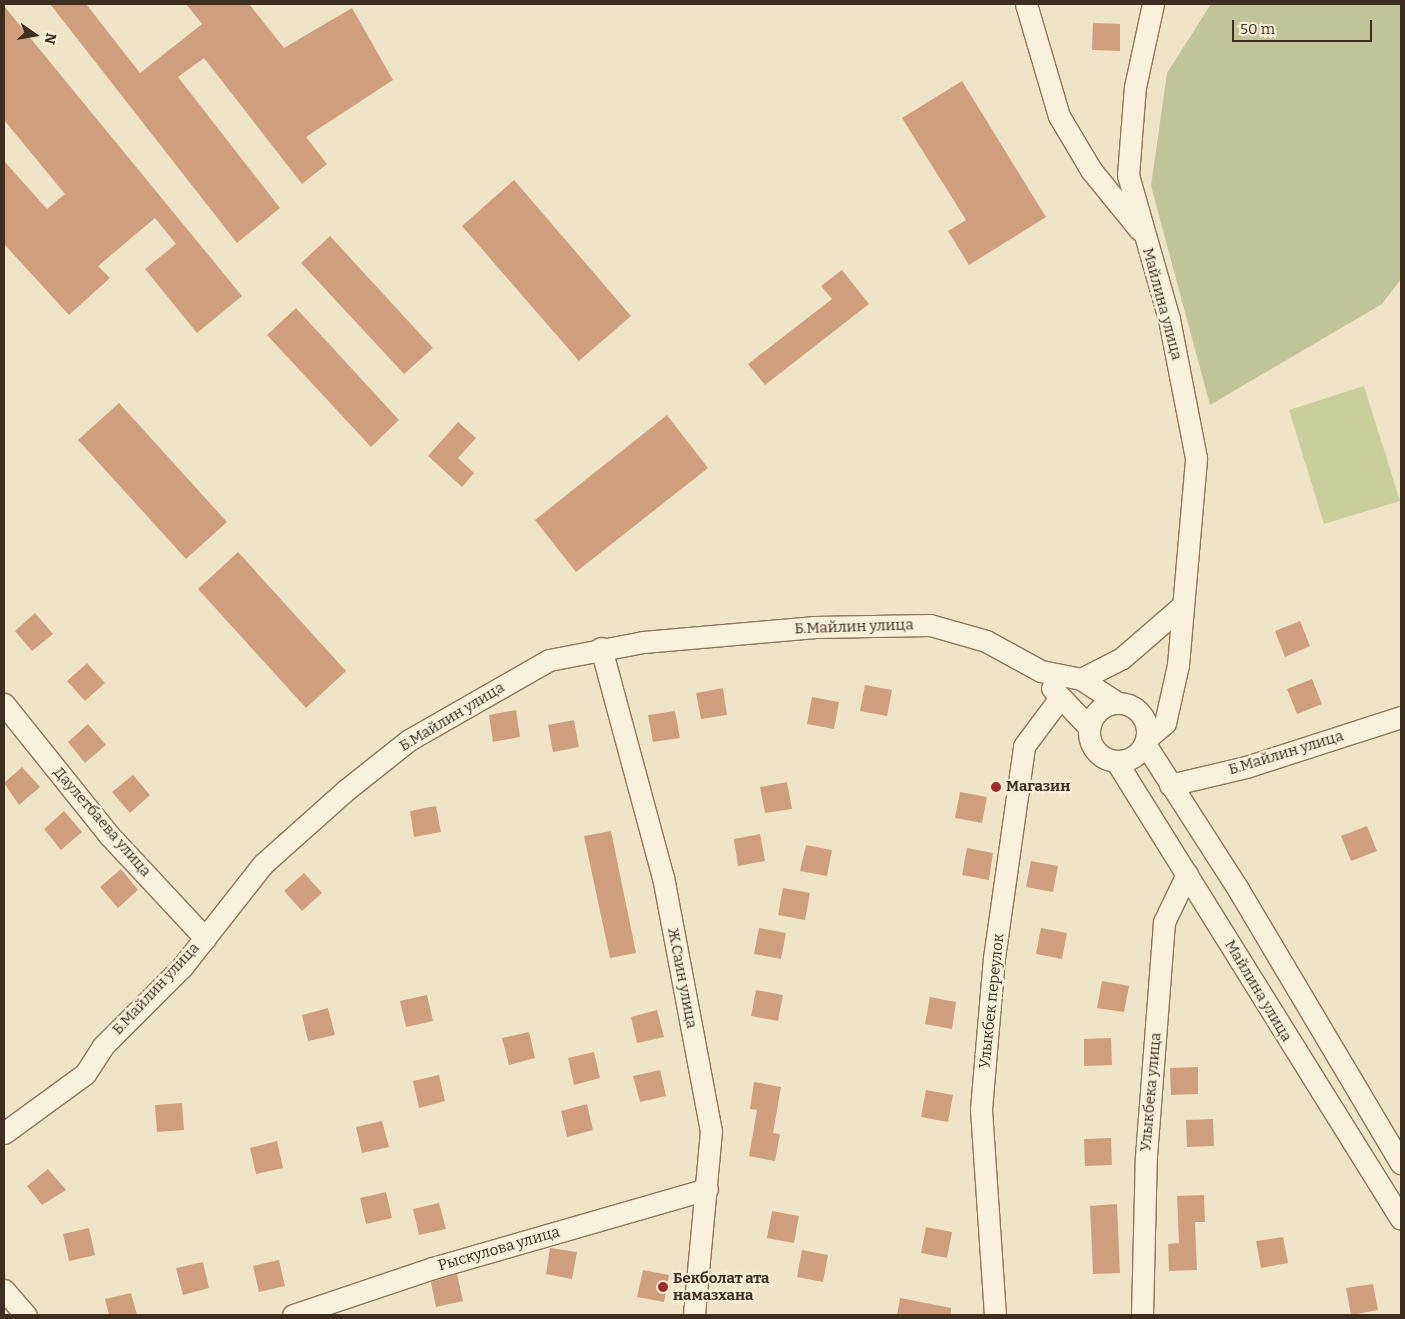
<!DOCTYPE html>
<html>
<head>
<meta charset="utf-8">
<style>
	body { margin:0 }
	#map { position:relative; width:1405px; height:1319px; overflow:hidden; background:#f0e4c8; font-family:Bitter,serif }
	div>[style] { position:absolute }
	.green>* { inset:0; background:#c9cf9b }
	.cemetery>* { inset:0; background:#bfc49a }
	.building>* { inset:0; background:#cf9f7d }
	.roads { filter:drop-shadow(1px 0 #8d765c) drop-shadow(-1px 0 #8d765c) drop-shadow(0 1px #8d765c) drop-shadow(0 -1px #8d765c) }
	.minor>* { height:21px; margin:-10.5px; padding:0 10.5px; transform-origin:10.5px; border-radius:10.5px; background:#faf1dc }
	.minor>.ring { margin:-10.5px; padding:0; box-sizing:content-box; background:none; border:21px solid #faf1dc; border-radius:50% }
	.dots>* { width:14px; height:14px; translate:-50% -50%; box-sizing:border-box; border:2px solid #f7eed8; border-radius:50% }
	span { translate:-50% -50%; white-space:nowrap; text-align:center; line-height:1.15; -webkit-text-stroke:4px #f7eed8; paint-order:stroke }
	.street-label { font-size:15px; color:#3d2e20 }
	.poi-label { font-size:15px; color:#3d2e20; font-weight:700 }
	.left { translate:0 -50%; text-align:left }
	.frame { position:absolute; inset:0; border:5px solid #3d2e20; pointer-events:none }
	.north { position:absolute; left:10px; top:10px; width:50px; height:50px; -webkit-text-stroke:4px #f7eed8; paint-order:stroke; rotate:103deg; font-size:14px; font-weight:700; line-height:20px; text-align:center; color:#3d2e20 }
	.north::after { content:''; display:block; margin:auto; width:18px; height:22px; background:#3d2e20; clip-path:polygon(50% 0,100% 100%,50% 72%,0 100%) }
	.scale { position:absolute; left:1232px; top:20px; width:140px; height:22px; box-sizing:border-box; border:2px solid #3d2e20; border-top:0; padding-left:6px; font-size:15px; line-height:18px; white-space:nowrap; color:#3d2e20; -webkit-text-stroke:4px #f7eed8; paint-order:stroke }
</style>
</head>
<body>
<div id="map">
	<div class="green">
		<div style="clip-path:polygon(1364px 386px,1400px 501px,1324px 524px,1289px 410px)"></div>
	</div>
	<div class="cemetery">
		<div style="clip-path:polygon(1211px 4px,1401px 4px,1401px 279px,1382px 304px,1210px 405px,1151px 186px,1167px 73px)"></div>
	</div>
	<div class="building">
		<div style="clip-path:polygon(50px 4px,86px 4px,140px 73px,202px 24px,186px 4px,249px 4px,284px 48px,352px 8px,393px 80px,306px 137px,327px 164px,302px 184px,204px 58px,178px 77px,280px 208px,237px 243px)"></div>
		<div style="clip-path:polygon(4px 6px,242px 296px,197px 333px,145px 269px,176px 244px,155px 218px,98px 266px,110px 278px,69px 315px,4px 244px,4px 161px,47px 209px,65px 194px,4px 120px)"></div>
		<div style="clip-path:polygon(1093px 23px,1120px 24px,1120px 51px,1092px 50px)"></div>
		<div style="clip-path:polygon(962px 81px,1046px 217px,969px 265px,948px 231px,966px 220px,902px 118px)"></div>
		<div style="clip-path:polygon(514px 180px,631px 316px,579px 361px,462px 226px)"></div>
		<div style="clip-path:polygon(330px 236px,433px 348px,404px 374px,301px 263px)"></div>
		<div style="clip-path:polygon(842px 270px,869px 304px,765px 385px,748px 364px,832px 299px,821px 286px)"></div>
		<div style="clip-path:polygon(296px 308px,399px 420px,371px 447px,267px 335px)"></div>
		<div style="clip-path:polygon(119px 403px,227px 522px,186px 559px,78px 440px)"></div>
		<div style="clip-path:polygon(667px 415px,708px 468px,576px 572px,535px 520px)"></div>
		<div style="clip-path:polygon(458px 422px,476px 438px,458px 458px,474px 473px,462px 487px,428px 456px)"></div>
		<div style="clip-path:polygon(238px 552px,346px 671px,306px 708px,198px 589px)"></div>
		<div style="clip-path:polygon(35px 613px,53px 634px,32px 651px,15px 631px)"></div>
		<div style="clip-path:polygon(1300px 621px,1310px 646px,1285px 657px,1275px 631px)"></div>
		<div style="clip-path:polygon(87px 663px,105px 683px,85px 701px,67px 681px)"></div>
		<div style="clip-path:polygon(1312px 679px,1322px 704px,1297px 714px,1287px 689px)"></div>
		<div style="clip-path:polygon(865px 685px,892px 690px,887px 716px,860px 711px)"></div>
		<div style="clip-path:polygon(723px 688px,727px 715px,701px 719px,696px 693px)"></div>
		<div style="clip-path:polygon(812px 697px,839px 702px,834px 729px,807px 724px)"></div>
		<div style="clip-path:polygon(516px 710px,520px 737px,493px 742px,489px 715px)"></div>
		<div style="clip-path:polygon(675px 711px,680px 738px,653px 742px,648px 715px)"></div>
		<div style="clip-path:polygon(574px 720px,579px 747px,553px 752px,548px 725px)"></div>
		<div style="clip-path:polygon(88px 724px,106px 745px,85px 763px,68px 742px)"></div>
		<div style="clip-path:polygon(22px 767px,40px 787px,19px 805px,4px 783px)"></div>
		<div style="clip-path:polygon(133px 775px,150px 795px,130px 813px,112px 792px)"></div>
		<div style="clip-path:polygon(787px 782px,792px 809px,765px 813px,760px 787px)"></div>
		<div style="clip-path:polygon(960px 792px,987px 797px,982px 823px,955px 818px)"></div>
		<div style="clip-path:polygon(436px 806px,441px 832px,414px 837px,410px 811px)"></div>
		<div style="clip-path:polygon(64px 811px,82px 832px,61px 850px,44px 829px)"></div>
		<div style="clip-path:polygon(1367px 826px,1377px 851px,1351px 861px,1341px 836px)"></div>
		<div style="clip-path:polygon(611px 831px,636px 953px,610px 958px,584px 836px)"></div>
		<div style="clip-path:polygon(760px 834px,765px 861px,738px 866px,734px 839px)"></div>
		<div style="clip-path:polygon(806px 845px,832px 850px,827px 876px,800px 871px)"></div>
		<div style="clip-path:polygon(967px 848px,993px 853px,989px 880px,962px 875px)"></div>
		<div style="clip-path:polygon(1031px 861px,1058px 866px,1053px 892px,1026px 887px)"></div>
		<div style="clip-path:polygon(121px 869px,138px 890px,118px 908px,100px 887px)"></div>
		<div style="clip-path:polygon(304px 873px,322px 893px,302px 911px,284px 891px)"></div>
		<div style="clip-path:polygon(783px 888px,810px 893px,805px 920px,778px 915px)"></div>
		<div style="clip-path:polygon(759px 928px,786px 933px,781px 959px,754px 954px)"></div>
		<div style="clip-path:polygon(1041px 928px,1067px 933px,1062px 959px,1036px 954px)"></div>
		<div style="clip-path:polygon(1102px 981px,1129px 986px,1124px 1012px,1097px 1008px)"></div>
		<div style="clip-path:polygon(756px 990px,783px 995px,778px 1021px,751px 1016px)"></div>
		<div style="clip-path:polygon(427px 995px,433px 1021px,406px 1027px,400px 1001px)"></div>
		<div style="clip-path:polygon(930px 997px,956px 1002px,952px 1029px,925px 1024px)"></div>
		<div style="clip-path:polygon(328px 1008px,335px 1035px,308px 1041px,302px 1015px)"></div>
		<div style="clip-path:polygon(657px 1010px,664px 1037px,637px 1043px,631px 1017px)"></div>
		<div style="clip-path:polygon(529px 1032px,535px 1058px,509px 1065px,502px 1038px)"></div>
		<div style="clip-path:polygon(1111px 1038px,1112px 1065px,1084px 1066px,1084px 1039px)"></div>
		<div style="clip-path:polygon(594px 1052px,600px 1078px,574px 1085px,568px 1058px)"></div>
		<div style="clip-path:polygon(1198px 1067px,1198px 1094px,1171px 1095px,1170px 1068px)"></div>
		<div style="clip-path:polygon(660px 1070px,666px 1096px,640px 1102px,633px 1076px)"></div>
		<div style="clip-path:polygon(439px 1075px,445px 1101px,419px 1108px,413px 1081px)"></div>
		<div style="clip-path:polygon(754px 1082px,781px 1087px,773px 1133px,780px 1134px,775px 1161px,749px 1156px,757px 1110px,750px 1109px)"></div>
		<div style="clip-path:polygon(926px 1090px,953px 1095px,948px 1122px,921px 1117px)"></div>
		<div style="clip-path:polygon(182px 1103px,184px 1130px,157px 1132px,155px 1105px)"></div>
		<div style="clip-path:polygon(587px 1104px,593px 1130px,567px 1137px,561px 1111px)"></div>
		<div style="clip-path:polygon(1213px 1119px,1214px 1146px,1187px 1147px,1186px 1120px)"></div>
		<div style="clip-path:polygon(382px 1121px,389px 1147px,362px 1153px,356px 1127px)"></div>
		<div style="clip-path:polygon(1111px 1138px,1112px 1165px,1085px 1166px,1084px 1139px)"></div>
		<div style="clip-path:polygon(277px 1141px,283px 1168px,256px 1174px,250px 1148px)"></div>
		<div style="clip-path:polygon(48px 1169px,66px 1190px,42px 1205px,27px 1186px)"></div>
		<div style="clip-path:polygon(386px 1192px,392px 1218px,366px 1224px,360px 1198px)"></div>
		<div style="clip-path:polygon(1204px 1195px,1205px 1222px,1195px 1222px,1197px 1270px,1169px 1271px,1168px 1244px,1179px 1243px,1177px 1196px)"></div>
		<div style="clip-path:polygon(439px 1203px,446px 1229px,419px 1235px,413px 1209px)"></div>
		<div style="clip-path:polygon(1117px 1204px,1120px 1273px,1093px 1274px,1090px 1206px)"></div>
		<div style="clip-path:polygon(772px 1211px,799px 1216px,794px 1243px,767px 1238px)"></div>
		<div style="clip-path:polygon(926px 1227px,952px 1232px,947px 1258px,921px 1253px)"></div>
		<div style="clip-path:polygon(89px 1228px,95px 1255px,69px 1261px,63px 1234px)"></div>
		<div style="clip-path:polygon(1283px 1237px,1288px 1263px,1261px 1268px,1256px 1241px)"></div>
		<div style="clip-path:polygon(550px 1248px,577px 1252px,572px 1279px,546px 1274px)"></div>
		<div style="clip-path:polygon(802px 1250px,828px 1255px,823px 1282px,797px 1277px)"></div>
		<div style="clip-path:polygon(279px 1260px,285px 1286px,259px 1292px,253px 1266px)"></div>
		<div style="clip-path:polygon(203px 1262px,209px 1288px,183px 1295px,176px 1268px)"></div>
		<div style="clip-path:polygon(643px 1270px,669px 1275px,664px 1302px,637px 1297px)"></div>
		<div style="clip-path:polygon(457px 1274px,463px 1301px,436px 1307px,431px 1282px)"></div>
		<div style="clip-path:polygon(1373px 1284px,1378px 1310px,1351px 1315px,1346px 1288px)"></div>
		<div style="clip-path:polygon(131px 1293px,137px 1315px,109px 1315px,105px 1299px)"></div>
		<div style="clip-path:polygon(900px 1298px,951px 1308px,951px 1315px,897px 1315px)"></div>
	</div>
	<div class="roads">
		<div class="minor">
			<div style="left:1026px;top:4px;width:117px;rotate:73.6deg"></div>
			<div style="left:1059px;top:116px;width:63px;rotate:59.3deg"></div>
			<div style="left:1091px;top:170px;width:77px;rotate:50.8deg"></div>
			<div style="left:601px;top:648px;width:237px;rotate:74.9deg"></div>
			<div style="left:663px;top:877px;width:258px;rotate:79.3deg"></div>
			<div style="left:711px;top:1131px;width:185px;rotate:95.3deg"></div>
			<div style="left:1081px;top:679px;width:46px;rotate:-27.1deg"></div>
			<div style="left:1122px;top:658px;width:79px;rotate:-40.9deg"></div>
			<div style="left:1052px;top:688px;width:54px;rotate:46.5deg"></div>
			<div class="ring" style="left:1089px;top:703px;width:37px;height:37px"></div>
			<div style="left:4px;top:704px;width:168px;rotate:51.3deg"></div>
			<div style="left:109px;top:835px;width:141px;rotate:47deg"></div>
			<div style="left:1146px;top:739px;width:25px;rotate:-40deg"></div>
			<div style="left:1165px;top:723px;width:59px;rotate:-77.4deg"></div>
			<div style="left:1178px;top:665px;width:208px;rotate:-85deg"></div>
			<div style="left:1196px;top:458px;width:142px;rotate:-101deg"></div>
			<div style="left:1169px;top:319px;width:150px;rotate:-105.9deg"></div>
			<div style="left:1128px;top:175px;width:88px;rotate:-85.5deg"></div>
			<div style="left:1135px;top:87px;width:85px;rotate:-77.8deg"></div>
			<div style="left:1145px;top:744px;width:172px;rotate:57.3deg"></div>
			<div style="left:1238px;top:889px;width:319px;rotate:59.3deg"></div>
			<div style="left:1116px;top:761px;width:539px;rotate:58.11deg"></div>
			<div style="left:1170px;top:785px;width:78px;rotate:-13.3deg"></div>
			<div style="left:1246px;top:767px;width:163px;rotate:-17.9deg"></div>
			<div style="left:4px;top:1133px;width:100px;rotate:-36.1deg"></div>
			<div style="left:85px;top:1074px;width:33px;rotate:-57deg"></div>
			<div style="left:103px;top:1046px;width:112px;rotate:-45deg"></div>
			<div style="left:182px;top:967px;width:131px;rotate:-51.8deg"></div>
			<div style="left:263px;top:864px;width:111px;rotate:-41.7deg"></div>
			<div style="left:346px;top:790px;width:80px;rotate:-38.4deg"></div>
			<div style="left:409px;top:740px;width:161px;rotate:-29.7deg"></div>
			<div style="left:549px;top:660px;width:96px;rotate:-10.8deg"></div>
			<div style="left:643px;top:642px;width:173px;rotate:-5deg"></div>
			<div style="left:815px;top:627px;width:115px;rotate:-1deg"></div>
			<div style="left:930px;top:625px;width:58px;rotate:15.9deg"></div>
			<div style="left:986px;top:641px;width:63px;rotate:28.6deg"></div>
			<div style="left:1041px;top:671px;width:41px;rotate:11.3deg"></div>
			<div style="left:1081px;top:679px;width:42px;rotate:33.3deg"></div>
			<div style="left:4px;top:1290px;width:33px;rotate:49deg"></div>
			<div style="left:293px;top:1315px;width:148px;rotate:-18.6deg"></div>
			<div style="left:433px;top:1268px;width:285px;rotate:-16.1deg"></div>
			<div style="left:995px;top:1315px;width:206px;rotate:-93.9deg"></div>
			<div style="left:981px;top:1109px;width:152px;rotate:-85.1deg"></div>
			<div style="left:994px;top:958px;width:214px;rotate:-81.9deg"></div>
			<div style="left:1024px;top:746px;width:59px;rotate:-53.3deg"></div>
			<div style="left:1142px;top:1315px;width:159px;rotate:-88.6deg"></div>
			<div style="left:1146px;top:1156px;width:235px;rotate:-85.6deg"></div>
			<div style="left:1164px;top:922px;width:53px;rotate:-64.4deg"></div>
		</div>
	</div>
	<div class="dots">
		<div style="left:996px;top:787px;background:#9e2a2b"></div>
		<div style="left:663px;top:1287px;background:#9e2a2b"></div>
	</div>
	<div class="street-label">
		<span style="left:1162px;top:304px;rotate:75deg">Майлина улица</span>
		<span style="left:854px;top:627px;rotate:-2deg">Б.Майлин улица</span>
		<span style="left:452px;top:717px;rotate:-31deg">Б.Майлин улица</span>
		<span style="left:1286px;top:753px;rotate:-17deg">Б.Майлин улица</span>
		<span style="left:102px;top:822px;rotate:49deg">Даулетбаева улица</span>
		<span style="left:682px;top:978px;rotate:79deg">Ж.Саин улица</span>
		<span style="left:156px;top:989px;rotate:-47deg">Б.Майлин улица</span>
		<span style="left:1258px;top:991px;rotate:59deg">Майлина улица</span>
		<span style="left:992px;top:1001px;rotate:-84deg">Улыкбек переулок</span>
		<span style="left:1151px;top:1092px;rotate:-85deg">Улыкбека улица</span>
		<span style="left:499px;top:1249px;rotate:-16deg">Рыскулова улица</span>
	</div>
	<div class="poi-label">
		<span class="left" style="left:1006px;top:787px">Магазин</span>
		<span class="left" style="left:673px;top:1287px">Бекболат ата<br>намазхана</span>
	</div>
	<div class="frame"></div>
	<div class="north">N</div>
	<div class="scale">50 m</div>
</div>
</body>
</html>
